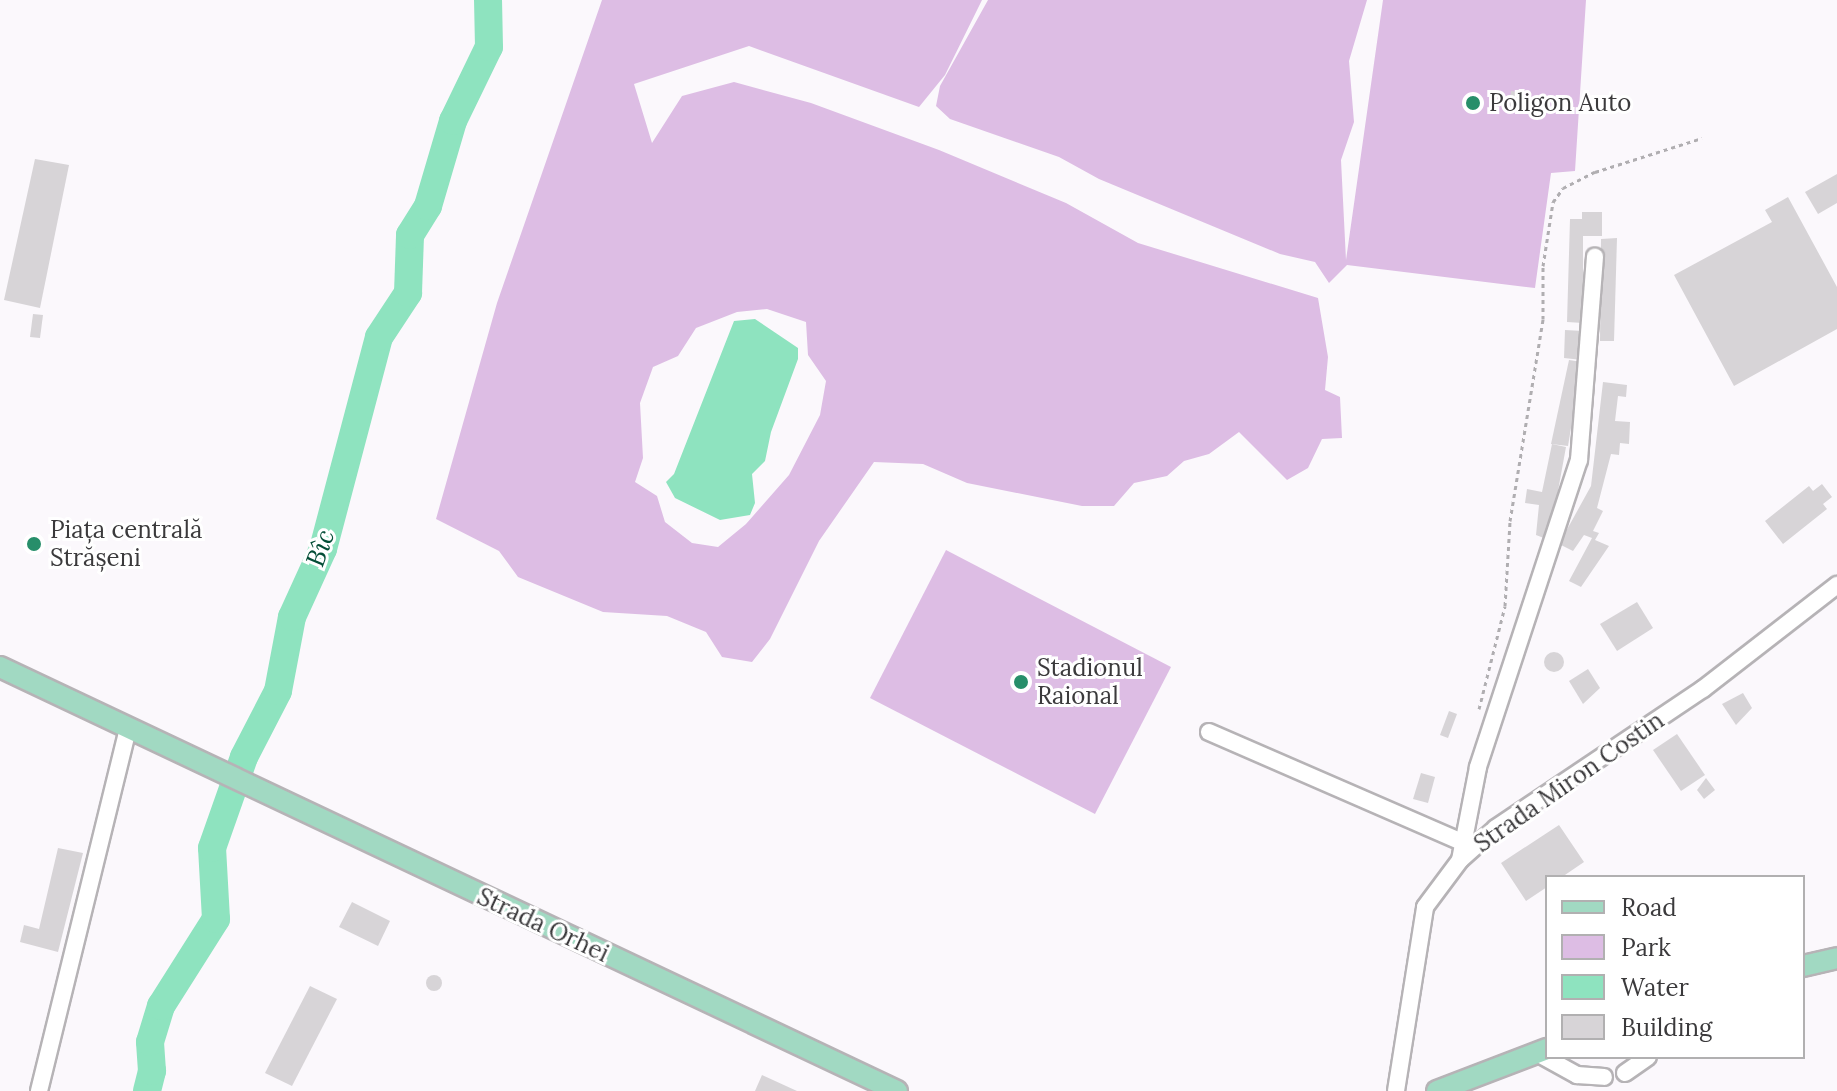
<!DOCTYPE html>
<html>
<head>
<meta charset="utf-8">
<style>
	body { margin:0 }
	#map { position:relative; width:1837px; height:1091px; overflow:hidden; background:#fbf8fc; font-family:Lora,serif }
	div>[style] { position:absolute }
	.green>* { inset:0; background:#ddbde4 }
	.water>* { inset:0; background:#8ee3bf }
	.river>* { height:28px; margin:-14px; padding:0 14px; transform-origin:14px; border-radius:14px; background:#8ee3bf }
	.building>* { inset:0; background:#d7d4d7 }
	.round { border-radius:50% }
	.path>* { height:3px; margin-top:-1.5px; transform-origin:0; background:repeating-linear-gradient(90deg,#b0aeb1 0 4px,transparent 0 8px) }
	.roads { filter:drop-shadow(2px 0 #b6b3b6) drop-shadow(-2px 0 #b6b3b6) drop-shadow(0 2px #b6b3b6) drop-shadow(0 -2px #b6b3b6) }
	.minor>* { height:16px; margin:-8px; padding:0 8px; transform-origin:8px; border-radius:8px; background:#fff }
	.major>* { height:20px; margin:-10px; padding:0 10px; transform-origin:10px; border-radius:10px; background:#a1d9c2 }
	.dots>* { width:22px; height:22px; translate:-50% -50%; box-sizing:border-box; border:4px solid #fff; border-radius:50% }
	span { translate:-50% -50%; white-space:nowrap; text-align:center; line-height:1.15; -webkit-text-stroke:6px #fff; paint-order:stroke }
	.poi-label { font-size:24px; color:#3b3a3c }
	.left { translate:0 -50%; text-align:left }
	.street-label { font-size:24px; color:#3b3a3c }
	.water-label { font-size:26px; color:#044e37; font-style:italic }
	.legend { position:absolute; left:1545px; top:875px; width:260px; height:184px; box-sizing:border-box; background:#fff; border:2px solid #b1b0b1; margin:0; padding:10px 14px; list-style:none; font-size:24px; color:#3b3a3c }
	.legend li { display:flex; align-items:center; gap:16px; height:40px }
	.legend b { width:40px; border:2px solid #b1b0b1 }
</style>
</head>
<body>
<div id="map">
	<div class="green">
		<div style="clip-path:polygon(evenodd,602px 0,982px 0,945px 75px,919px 107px,749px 46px,634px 84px,652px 143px,682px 96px,734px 82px,811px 103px,939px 150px,1066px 203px,1138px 243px,1318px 298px,1328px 357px,1325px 390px,1340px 397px,1342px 438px,1322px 439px,1308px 468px,1287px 480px,1239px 432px,1209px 454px,1184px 461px,1167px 476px,1134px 483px,1114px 506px,1082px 506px,967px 483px,923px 464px,874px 462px,819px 541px,770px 639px,752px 662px,722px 657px,706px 632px,667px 616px,603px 612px,518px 577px,499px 551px,436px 519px,497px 303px,602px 0,767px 309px,806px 322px,808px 355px,826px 381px,820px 415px,789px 475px,746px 524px,718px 547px,692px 543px,665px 522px,657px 496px,635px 482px,643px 458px,640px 403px,653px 367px,678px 356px,696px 328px,737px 312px,767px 309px)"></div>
		<div style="clip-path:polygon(988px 0,1367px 0,1349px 61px,1354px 122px,1341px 160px,1346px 260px,1383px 0,1586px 0,1575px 171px,1551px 173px,1535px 288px,1347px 265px,1329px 283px,1315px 262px,1280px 254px,1099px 179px,1059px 157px,950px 119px,936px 106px,940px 86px)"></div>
		<div style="clip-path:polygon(946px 550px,1171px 667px,1095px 814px,870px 698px)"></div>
	</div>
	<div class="water">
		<div style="clip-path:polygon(755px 319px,798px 348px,798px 359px,771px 432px,765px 461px,752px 474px,755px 503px,750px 515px,720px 520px,675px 498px,666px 482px,674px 474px,734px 321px)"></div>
	</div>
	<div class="river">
		<div style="left:147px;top:1091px;width:21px;rotate:-76deg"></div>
		<div style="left:152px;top:1071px;width:29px;rotate:-94deg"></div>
		<div style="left:150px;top:1042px;width:38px;rotate:-73deg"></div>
		<div style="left:161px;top:1006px;width:103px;rotate:-57.7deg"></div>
		<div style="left:216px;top:919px;width:71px;rotate:-93.2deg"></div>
		<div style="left:212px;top:848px;width:96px;rotate:-70.6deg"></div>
		<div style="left:244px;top:757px;width:74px;rotate:-62.7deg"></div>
		<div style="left:278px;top:691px;width:75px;rotate:-79.3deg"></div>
		<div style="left:292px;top:617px;width:75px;rotate:-65.5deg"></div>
		<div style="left:323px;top:549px;width:219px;rotate:-75.2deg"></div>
		<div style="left:379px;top:337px;width:53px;rotate:-56.6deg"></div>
		<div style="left:408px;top:293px;width:58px;rotate:-88deg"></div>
		<div style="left:410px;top:235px;width:34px;rotate:-58deg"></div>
		<div style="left:428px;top:206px;width:89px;rotate:-73.6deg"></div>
		<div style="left:453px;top:121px;width:82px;rotate:-64.1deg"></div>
		<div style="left:489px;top:47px;width:47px;rotate:-91.2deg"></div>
	</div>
	<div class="building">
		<div style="clip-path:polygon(1511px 91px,1525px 93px,1523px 107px,1509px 106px)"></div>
		<div style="clip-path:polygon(35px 159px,69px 165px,40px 308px,4px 300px)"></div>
		<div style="clip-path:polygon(1837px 174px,1837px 203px,1818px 214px,1805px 192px)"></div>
		<div style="clip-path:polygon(1788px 197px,1837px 287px,1837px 329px,1734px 386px,1674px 275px,1772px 222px,1765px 210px)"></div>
		<div style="clip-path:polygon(1582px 212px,1602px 212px,1602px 236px,1583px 236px,1583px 323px,1567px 322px,1570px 219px,1582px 219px)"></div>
		<div style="clip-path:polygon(1617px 238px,1614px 341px,1600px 341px,1601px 239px)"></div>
		<div style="clip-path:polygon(33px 314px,43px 315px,40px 338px,30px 337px)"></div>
		<div style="clip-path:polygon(1565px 330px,1583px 331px,1582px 360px,1564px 358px)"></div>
		<div style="clip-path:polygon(1569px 360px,1582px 362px,1568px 446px,1551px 444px)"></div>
		<div style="clip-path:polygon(1603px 382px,1627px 385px,1626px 397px,1618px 396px,1615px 421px,1630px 422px,1629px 444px,1620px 443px,1619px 455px,1611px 454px,1597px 508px,1603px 511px,1593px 531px,1599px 533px,1595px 540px,1609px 546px,1581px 587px,1569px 581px,1592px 538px,1584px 535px,1573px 551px,1559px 544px,1591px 486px)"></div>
		<div style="clip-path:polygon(1552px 444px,1566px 447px,1549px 540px,1536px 535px,1539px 505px,1525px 503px,1527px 489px,1542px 492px)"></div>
		<div style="clip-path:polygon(1822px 484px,1832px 497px,1823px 504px,1827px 509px,1783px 544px,1765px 521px,1809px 486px,1813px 491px)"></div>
		<div style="clip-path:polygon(1637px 602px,1653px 628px,1617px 651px,1600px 624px)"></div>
		<div class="round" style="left:1544px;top:652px;width:20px;height:20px"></div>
		<div style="clip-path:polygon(1588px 669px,1600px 688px,1583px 704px,1569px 681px)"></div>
		<div style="clip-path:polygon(1743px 693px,1752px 708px,1736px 725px,1722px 704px)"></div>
		<div style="clip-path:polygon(1449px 711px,1457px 714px,1448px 738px,1440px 735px)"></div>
		<div style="clip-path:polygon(1677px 734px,1705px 775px,1681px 791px,1653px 750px)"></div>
		<div style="clip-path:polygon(1421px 773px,1435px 777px,1428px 803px,1413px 799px)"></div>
		<div style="clip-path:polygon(1706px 778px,1715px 790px,1704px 799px,1697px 790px)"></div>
		<div style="clip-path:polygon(1559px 825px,1584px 862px,1562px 877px,1547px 877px,1547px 887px,1526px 901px,1501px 863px)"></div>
		<div style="clip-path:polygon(58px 848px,83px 853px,58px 952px,20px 942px,24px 925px,39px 929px)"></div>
		<div style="clip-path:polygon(352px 902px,390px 921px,378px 946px,339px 927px)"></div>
		<div class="round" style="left:426px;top:975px;width:16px;height:16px"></div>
		<div style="clip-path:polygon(310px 986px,337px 999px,292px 1086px,265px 1073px)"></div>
		<div style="clip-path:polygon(762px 1075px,797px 1091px,755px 1091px)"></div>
	</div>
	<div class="path">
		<div style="left:1479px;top:709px;width:106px;rotate:-75.8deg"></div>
		<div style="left:1505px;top:606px;width:85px;rotate:-86.6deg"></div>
		<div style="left:1510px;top:521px;width:205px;rotate:-80.7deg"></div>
		<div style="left:1543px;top:319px;width:53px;rotate:-90deg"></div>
		<div style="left:1543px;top:266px;width:65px;rotate:-81.1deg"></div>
		<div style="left:1553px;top:202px;width:17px;rotate:-54deg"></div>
		<div style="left:1563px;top:188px;width:36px;rotate:-27deg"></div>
		<div style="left:1595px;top:172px;width:112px;rotate:-17.6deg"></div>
	</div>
	<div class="roads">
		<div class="minor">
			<div style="left:1209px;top:732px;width:276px;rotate:23.5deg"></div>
			<div style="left:1460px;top:860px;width:95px;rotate:-79deg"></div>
			<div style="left:1478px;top:767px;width:323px;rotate:-71.8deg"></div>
			<div style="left:1579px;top:460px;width:204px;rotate:-85.5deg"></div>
			<div style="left:1537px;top:1053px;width:46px;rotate:28.8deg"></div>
			<div style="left:1577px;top:1075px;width:27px;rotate:4deg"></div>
			<div style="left:1625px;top:1073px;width:28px;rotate:-35deg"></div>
			<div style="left:39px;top:1091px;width:372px;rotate:-76.2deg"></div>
			<div style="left:1396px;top:1091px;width:186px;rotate:-81deg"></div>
			<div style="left:1425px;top:907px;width:59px;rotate:-53.3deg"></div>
			<div style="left:1460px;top:860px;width:48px;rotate:-41.6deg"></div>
			<div style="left:1496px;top:828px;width:249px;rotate:-33.9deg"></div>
			<div style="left:1703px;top:689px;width:170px;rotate:-37.8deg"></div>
		</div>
		<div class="major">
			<div style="left:0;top:667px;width:992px;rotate:25.3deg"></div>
			<div style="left:1803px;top:966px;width:35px;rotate:-13deg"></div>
			<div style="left:1437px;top:1091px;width:118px;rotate:-20.9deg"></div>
		</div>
	</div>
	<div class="dots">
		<div style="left:1473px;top:103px;background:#278e6a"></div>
		<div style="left:34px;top:544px;background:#278e6a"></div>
		<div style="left:1021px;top:682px;background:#278e6a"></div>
	</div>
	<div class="poi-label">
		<span class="left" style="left:1489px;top:103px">Poligon Auto</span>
		<span class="left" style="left:50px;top:544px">Piața centrală<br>Strășeni</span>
		<span class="left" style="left:1037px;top:682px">Stadionul<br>Raional</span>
	</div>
	<div class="street-label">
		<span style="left:1569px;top:782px;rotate:-35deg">Strada Miron Costin</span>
		<span style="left:543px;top:925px;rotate:25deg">Strada Orhei</span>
	</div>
	<div class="water-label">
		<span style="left:320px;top:548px;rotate:-70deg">Bîc</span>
	</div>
	<ul class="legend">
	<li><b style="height:10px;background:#a1d9c2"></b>Road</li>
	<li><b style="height:22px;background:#ddbde4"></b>Park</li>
	<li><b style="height:22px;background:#8ee3bf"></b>Water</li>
	<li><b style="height:22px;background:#d7d4d7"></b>Building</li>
	</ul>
</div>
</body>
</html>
